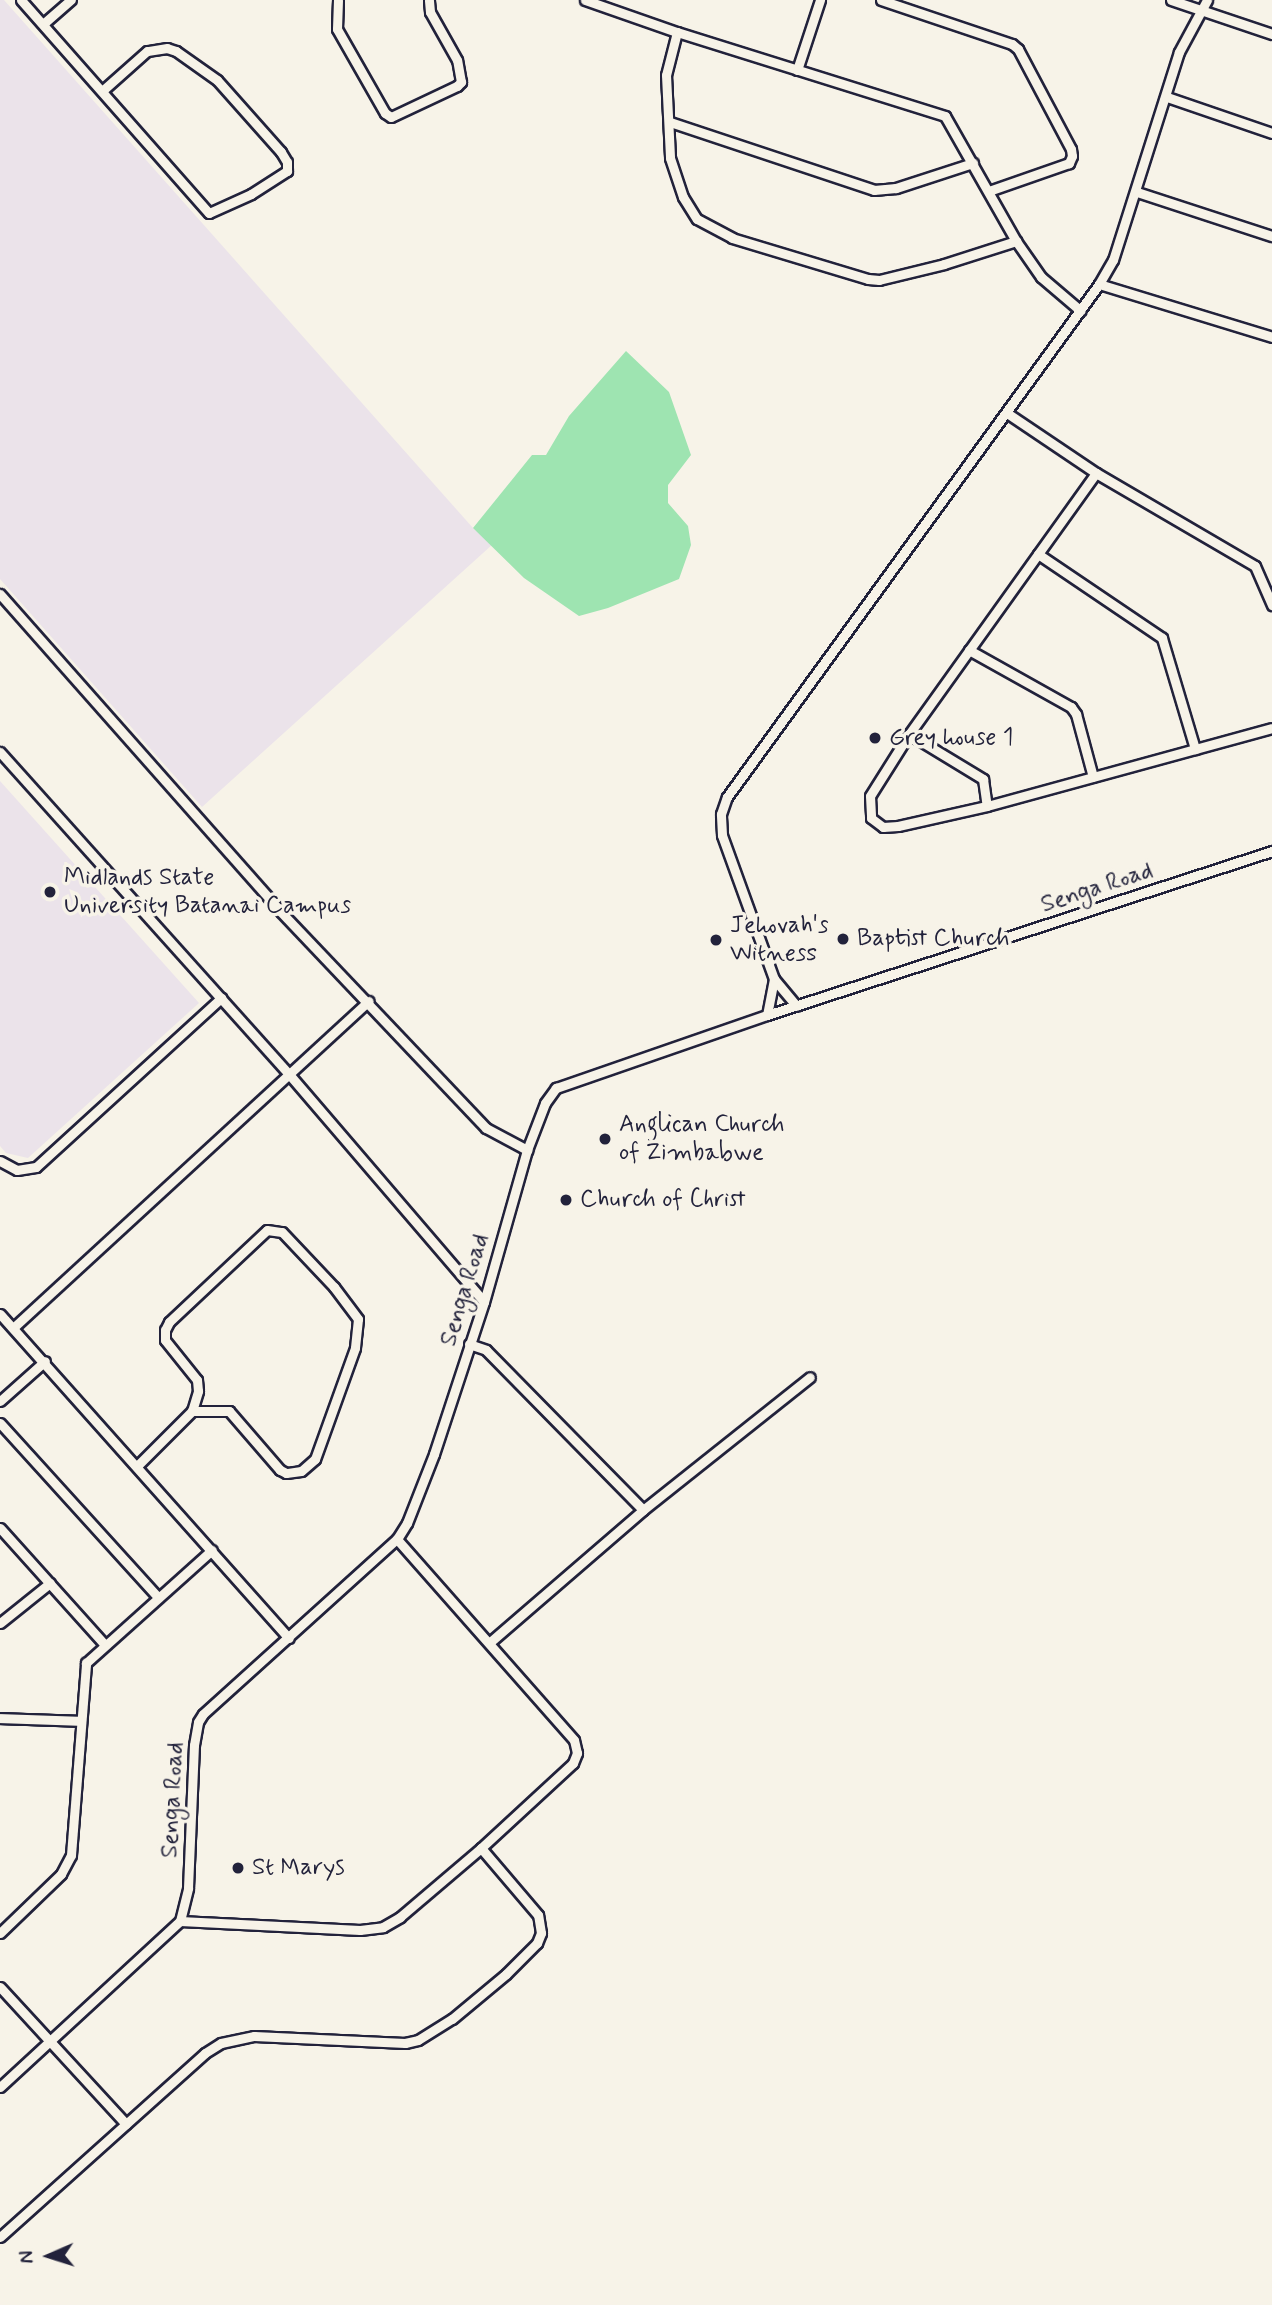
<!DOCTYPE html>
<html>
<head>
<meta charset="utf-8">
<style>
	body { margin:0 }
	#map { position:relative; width:1272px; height:2305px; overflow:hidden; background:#f7f3e8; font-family:Mynerve,sans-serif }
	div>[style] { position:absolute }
	.built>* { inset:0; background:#ebe3ea }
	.green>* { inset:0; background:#9ee4b1 }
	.roads { filter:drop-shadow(2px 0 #22223b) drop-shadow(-2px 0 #22223b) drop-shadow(0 2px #22223b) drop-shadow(0 -2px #22223b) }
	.street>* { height:9px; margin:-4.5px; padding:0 4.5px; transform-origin:4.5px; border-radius:4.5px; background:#f7f3e8 }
	.dots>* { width:19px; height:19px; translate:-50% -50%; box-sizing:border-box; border:4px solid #f7f3e8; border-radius:50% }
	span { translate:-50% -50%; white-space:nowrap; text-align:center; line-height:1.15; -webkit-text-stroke:7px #f7f3e8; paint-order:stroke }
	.poi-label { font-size:24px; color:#22223b }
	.left { translate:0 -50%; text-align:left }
	.street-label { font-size:24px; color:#22223b }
	.north { position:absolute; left:14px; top:2221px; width:70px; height:70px; -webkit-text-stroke:5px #f7f3e8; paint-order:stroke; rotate:267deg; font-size:19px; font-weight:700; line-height:28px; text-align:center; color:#22223b }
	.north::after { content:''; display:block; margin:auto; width:24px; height:32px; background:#22223b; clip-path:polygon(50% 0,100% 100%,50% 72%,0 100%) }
</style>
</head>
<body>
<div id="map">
	<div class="built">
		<div style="clip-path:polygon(0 0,4px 0,473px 528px,493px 544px,202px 807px,0 579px)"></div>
		<div style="clip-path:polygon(0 781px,199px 1003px,28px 1158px,6px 1153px,0 1146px)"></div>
	</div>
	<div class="green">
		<div style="clip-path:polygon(626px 351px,669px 392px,691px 455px,668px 485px,668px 503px,688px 526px,691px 545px,679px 579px,608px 608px,579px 616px,524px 578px,473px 528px,532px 455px,546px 455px,569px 416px)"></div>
	</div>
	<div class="roads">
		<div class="street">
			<div style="left:21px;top:0;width:284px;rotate:48.6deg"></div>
			<div style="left:209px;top:213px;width:46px;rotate:-24.3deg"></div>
			<div style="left:251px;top:194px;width:43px;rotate:-32.6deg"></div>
			<div style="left:287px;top:171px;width:9px;rotate:-90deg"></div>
			<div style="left:287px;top:162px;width:12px;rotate:-121deg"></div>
			<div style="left:281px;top:152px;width:96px;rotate:-131.6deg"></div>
			<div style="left:217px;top:80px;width:50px;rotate:-144.7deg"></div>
			<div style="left:176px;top:51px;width:9px;rotate:-162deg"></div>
			<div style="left:167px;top:48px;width:20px;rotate:171deg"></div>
			<div style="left:147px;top:51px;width:60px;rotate:138.4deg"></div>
			<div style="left:338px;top:0;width:29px;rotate:92deg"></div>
			<div style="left:337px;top:29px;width:97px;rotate:60.3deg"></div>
			<div style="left:385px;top:113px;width:7px;rotate:34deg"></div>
			<div style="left:391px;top:117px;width:73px;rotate:-25.2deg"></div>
			<div style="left:457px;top:86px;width:6px;rotate:-45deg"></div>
			<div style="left:461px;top:82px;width:22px;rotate:-100deg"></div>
			<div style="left:457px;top:60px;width:55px;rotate:-119.4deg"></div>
			<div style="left:430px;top:12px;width:12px;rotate:-95deg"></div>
			<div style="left:585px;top:0;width:97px;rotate:19.2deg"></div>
			<div style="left:677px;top:32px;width:281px;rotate:17.4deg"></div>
			<div style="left:945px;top:116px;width:144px;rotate:60.4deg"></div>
			<div style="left:1016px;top:241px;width:44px;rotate:55.2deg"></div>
			<div style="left:1041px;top:277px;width:52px;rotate:40.4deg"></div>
			<div style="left:881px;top:0;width:138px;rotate:18.6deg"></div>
			<div style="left:1012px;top:44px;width:8px;rotate:40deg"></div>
			<div style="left:1018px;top:49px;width:113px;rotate:62.1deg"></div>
			<div style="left:1071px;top:149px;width:7px;rotate:82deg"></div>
			<div style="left:1072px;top:156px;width:8px;rotate:113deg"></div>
			<div style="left:1069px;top:163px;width:85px;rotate:160.7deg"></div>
			<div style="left:1171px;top:0;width:107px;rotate:18.6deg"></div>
			<div style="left:43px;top:24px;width:37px;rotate:-41deg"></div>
			<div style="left:677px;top:32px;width:44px;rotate:104.3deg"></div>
			<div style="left:666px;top:75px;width:83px;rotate:87.2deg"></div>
			<div style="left:670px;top:158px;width:41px;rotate:71.6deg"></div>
			<div style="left:683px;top:197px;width:26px;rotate:58deg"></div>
			<div style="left:697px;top:219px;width:40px;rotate:28deg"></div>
			<div style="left:732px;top:238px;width:142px;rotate:16.8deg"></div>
			<div style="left:868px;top:279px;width:11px;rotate:5deg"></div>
			<div style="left:879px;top:280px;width:67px;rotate:-13.8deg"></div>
			<div style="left:944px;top:264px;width:76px;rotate:-17.7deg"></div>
			<div style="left:797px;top:70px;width:74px;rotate:-71.8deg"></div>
			<div style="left:1167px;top:97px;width:111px;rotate:18.9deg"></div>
			<div style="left:670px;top:122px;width:215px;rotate:18.4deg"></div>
			<div style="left:874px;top:190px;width:22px;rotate:-5deg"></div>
			<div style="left:896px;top:188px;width:81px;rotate:-18deg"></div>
			<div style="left:1137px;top:192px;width:142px;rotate:18.1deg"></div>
			<div style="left:1099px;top:284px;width:181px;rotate:17deg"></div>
			<div style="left:1007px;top:413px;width:107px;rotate:34deg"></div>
			<div style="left:1096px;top:473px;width:184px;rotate:30.3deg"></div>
			<div style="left:1255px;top:566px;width:43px;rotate:66.4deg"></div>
			<div style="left:1096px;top:473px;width:321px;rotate:125.6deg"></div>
			<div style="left:909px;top:734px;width:73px;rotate:122.2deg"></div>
			<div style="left:870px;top:796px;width:22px;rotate:87deg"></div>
			<div style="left:871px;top:818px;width:15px;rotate:37deg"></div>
			<div style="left:883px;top:827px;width:15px;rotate:-4deg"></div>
			<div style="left:898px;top:826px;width:91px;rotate:-12.7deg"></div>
			<div style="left:987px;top:806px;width:295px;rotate:-15.3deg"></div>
			<div style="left:1038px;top:554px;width:150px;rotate:34.1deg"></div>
			<div style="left:1162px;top:638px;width:116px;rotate:73.4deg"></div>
			<div style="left:0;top:594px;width:423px;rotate:48.5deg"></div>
			<div style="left:280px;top:911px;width:299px;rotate:46.5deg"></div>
			<div style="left:486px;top:1128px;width:47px;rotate:28.2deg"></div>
			<div style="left:969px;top:650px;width:117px;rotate:29.2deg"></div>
			<div style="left:1071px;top:707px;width:9px;rotate:54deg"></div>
			<div style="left:1076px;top:714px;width:65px;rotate:74.9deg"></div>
			<div style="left:909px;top:734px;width:87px;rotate:31.3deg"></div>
			<div style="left:983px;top:779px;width:27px;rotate:82deg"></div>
			<div style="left:0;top:752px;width:431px;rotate:48.1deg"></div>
			<div style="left:288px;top:1073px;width:301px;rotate:49.4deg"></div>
			<div style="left:774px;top:979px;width:35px;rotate:50deg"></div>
			<div style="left:767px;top:1015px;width:37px;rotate:-79deg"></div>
			<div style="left:774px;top:979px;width:153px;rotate:-109.9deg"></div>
			<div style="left:722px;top:835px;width:21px;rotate:-93deg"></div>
			<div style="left:721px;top:814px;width:18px;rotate:-71deg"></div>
			<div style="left:727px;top:797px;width:634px;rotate:-54.05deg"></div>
			<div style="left:1099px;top:284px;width:28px;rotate:-60deg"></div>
			<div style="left:1113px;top:260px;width:218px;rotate:-72.4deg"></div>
			<div style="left:1179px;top:52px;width:59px;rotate:-61.7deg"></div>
			<div style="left:0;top:1161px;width:19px;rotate:28deg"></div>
			<div style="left:17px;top:1170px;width:19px;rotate:-9deg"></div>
			<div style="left:36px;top:1167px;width:251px;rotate:-42.4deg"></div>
			<div style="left:0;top:1314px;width:434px;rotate:48.3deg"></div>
			<div style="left:13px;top:1328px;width:483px;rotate:-42.6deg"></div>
			<div style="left:469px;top:1344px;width:18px;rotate:19deg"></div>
			<div style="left:486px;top:1350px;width:224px;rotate:45.5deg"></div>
			<div style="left:0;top:1401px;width:60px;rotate:-41.6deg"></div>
			<div style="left:0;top:1423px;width:235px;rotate:47.8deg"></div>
			<div style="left:138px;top:1465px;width:76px;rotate:-45deg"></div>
			<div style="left:192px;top:1411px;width:21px;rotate:-73deg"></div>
			<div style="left:198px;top:1391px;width:11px;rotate:-95deg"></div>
			<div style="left:197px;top:1380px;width:51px;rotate:-128.7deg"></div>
			<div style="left:165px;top:1340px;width:10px;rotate:-90deg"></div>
			<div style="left:165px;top:1330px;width:9px;rotate:-63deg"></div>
			<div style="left:169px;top:1322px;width:134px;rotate:-43.2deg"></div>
			<div style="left:267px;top:1230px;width:15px;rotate:8deg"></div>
			<div style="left:282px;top:1232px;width:76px;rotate:46.6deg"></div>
			<div style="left:334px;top:1287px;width:40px;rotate:53deg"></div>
			<div style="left:358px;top:1319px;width:29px;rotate:96deg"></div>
			<div style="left:355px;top:1348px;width:118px;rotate:109.8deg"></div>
			<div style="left:315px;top:1459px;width:18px;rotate:139deg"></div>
			<div style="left:301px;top:1471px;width:15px;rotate:172deg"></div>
			<div style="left:286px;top:1473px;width:7px;rotate:-153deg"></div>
			<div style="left:280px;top:1470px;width:78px;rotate:-130.8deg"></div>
			<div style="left:229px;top:1411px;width:37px;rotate:180deg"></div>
			<div style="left:0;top:1528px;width:156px;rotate:48.1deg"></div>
			<div style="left:0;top:1623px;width:64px;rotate:-38.7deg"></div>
			<div style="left:489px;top:1643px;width:203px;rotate:-40.8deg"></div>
			<div style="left:643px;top:1510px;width:213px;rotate:-38.5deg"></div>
			<div style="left:0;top:1718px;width:80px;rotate:2.1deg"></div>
			<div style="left:180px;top:1921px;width:180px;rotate:2.9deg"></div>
			<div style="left:360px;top:1930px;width:23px;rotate:-7deg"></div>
			<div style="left:383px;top:1927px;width:20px;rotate:-30deg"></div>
			<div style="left:400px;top:1917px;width:106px;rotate:-40.4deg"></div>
			<div style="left:481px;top:1848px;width:125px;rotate:-42.7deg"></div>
			<div style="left:573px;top:1763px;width:11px;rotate:-68deg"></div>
			<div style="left:577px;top:1753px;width:13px;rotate:-103deg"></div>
			<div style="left:574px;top:1740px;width:268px;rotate:-131.4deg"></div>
			<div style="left:0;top:1933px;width:85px;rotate:-44deg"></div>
			<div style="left:61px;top:1874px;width:21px;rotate:-62deg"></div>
			<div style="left:71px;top:1855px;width:193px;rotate:-85.5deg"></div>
			<div style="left:86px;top:1663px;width:169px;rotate:-41.9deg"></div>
			<div style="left:0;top:1987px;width:186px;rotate:47.4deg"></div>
			<div style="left:0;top:2087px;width:245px;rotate:-42.7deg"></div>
			<div style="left:180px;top:1921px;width:34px;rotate:-76deg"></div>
			<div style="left:188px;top:1888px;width:143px;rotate:-87.6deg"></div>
			<div style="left:194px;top:1745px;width:23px;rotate:-80deg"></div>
			<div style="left:198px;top:1722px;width:9px;rotate:-58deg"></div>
			<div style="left:203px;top:1714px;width:261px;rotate:-42.1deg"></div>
			<div style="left:397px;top:1539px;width:19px;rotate:-58deg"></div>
			<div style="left:407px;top:1523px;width:74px;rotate:-68.6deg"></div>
			<div style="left:434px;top:1454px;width:160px;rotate:-71.8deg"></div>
			<div style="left:484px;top:1302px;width:158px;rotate:-74.2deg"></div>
			<div style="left:527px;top:1150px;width:50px;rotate:-69deg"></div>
			<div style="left:545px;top:1103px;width:19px;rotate:-54deg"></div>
			<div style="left:556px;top:1088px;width:223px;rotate:-19.1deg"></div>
			<div style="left:767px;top:1015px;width:531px;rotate:-17.99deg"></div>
			<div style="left:0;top:2237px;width:275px;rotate:-41.9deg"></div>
			<div style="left:205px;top:2053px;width:19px;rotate:-32deg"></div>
			<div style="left:221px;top:2043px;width:34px;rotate:-12deg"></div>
			<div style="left:254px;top:2036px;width:151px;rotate:2.7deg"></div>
			<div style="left:405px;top:2043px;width:13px;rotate:-13deg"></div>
			<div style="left:418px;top:2040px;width:40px;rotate:-32deg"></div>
			<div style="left:452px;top:2019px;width:70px;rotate:-39.8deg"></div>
			<div style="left:506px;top:1974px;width:44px;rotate:-45deg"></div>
			<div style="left:537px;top:1943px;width:11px;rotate:-68deg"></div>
			<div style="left:541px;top:1933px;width:18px;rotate:-99deg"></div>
			<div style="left:538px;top:1915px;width:88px;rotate:-130.4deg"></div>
		</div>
	</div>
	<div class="dots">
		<div style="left:875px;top:738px;background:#22223b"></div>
		<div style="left:50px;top:892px;background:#22223b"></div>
		<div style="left:843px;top:939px;background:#22223b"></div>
		<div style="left:716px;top:940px;background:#22223b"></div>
		<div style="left:605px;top:1139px;background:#22223b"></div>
		<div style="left:566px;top:1200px;background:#22223b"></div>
		<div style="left:238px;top:1868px;background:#22223b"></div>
	</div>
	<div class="poi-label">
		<span class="left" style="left:889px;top:738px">Grey house 1</span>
		<span class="left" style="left:64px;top:892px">Midlands State<br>University Batanai Campus</span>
		<span class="left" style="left:730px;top:940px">Jehovah's<br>Witness</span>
		<span class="left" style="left:857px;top:939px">Baptist Church</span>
		<span class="left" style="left:619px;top:1139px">Anglican Church<br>of Zimbabwe</span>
		<span class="left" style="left:580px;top:1200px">Church of Christ</span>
		<span class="left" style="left:252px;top:1868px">St Marys</span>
	</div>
	<div class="street-label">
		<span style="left:1097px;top:888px;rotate:-18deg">Senga Road</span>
		<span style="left:465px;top:1290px;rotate:-73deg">Senga Road</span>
		<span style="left:173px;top:1800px;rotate:-87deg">Senga Road</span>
	</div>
	<div class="north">N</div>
</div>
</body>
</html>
